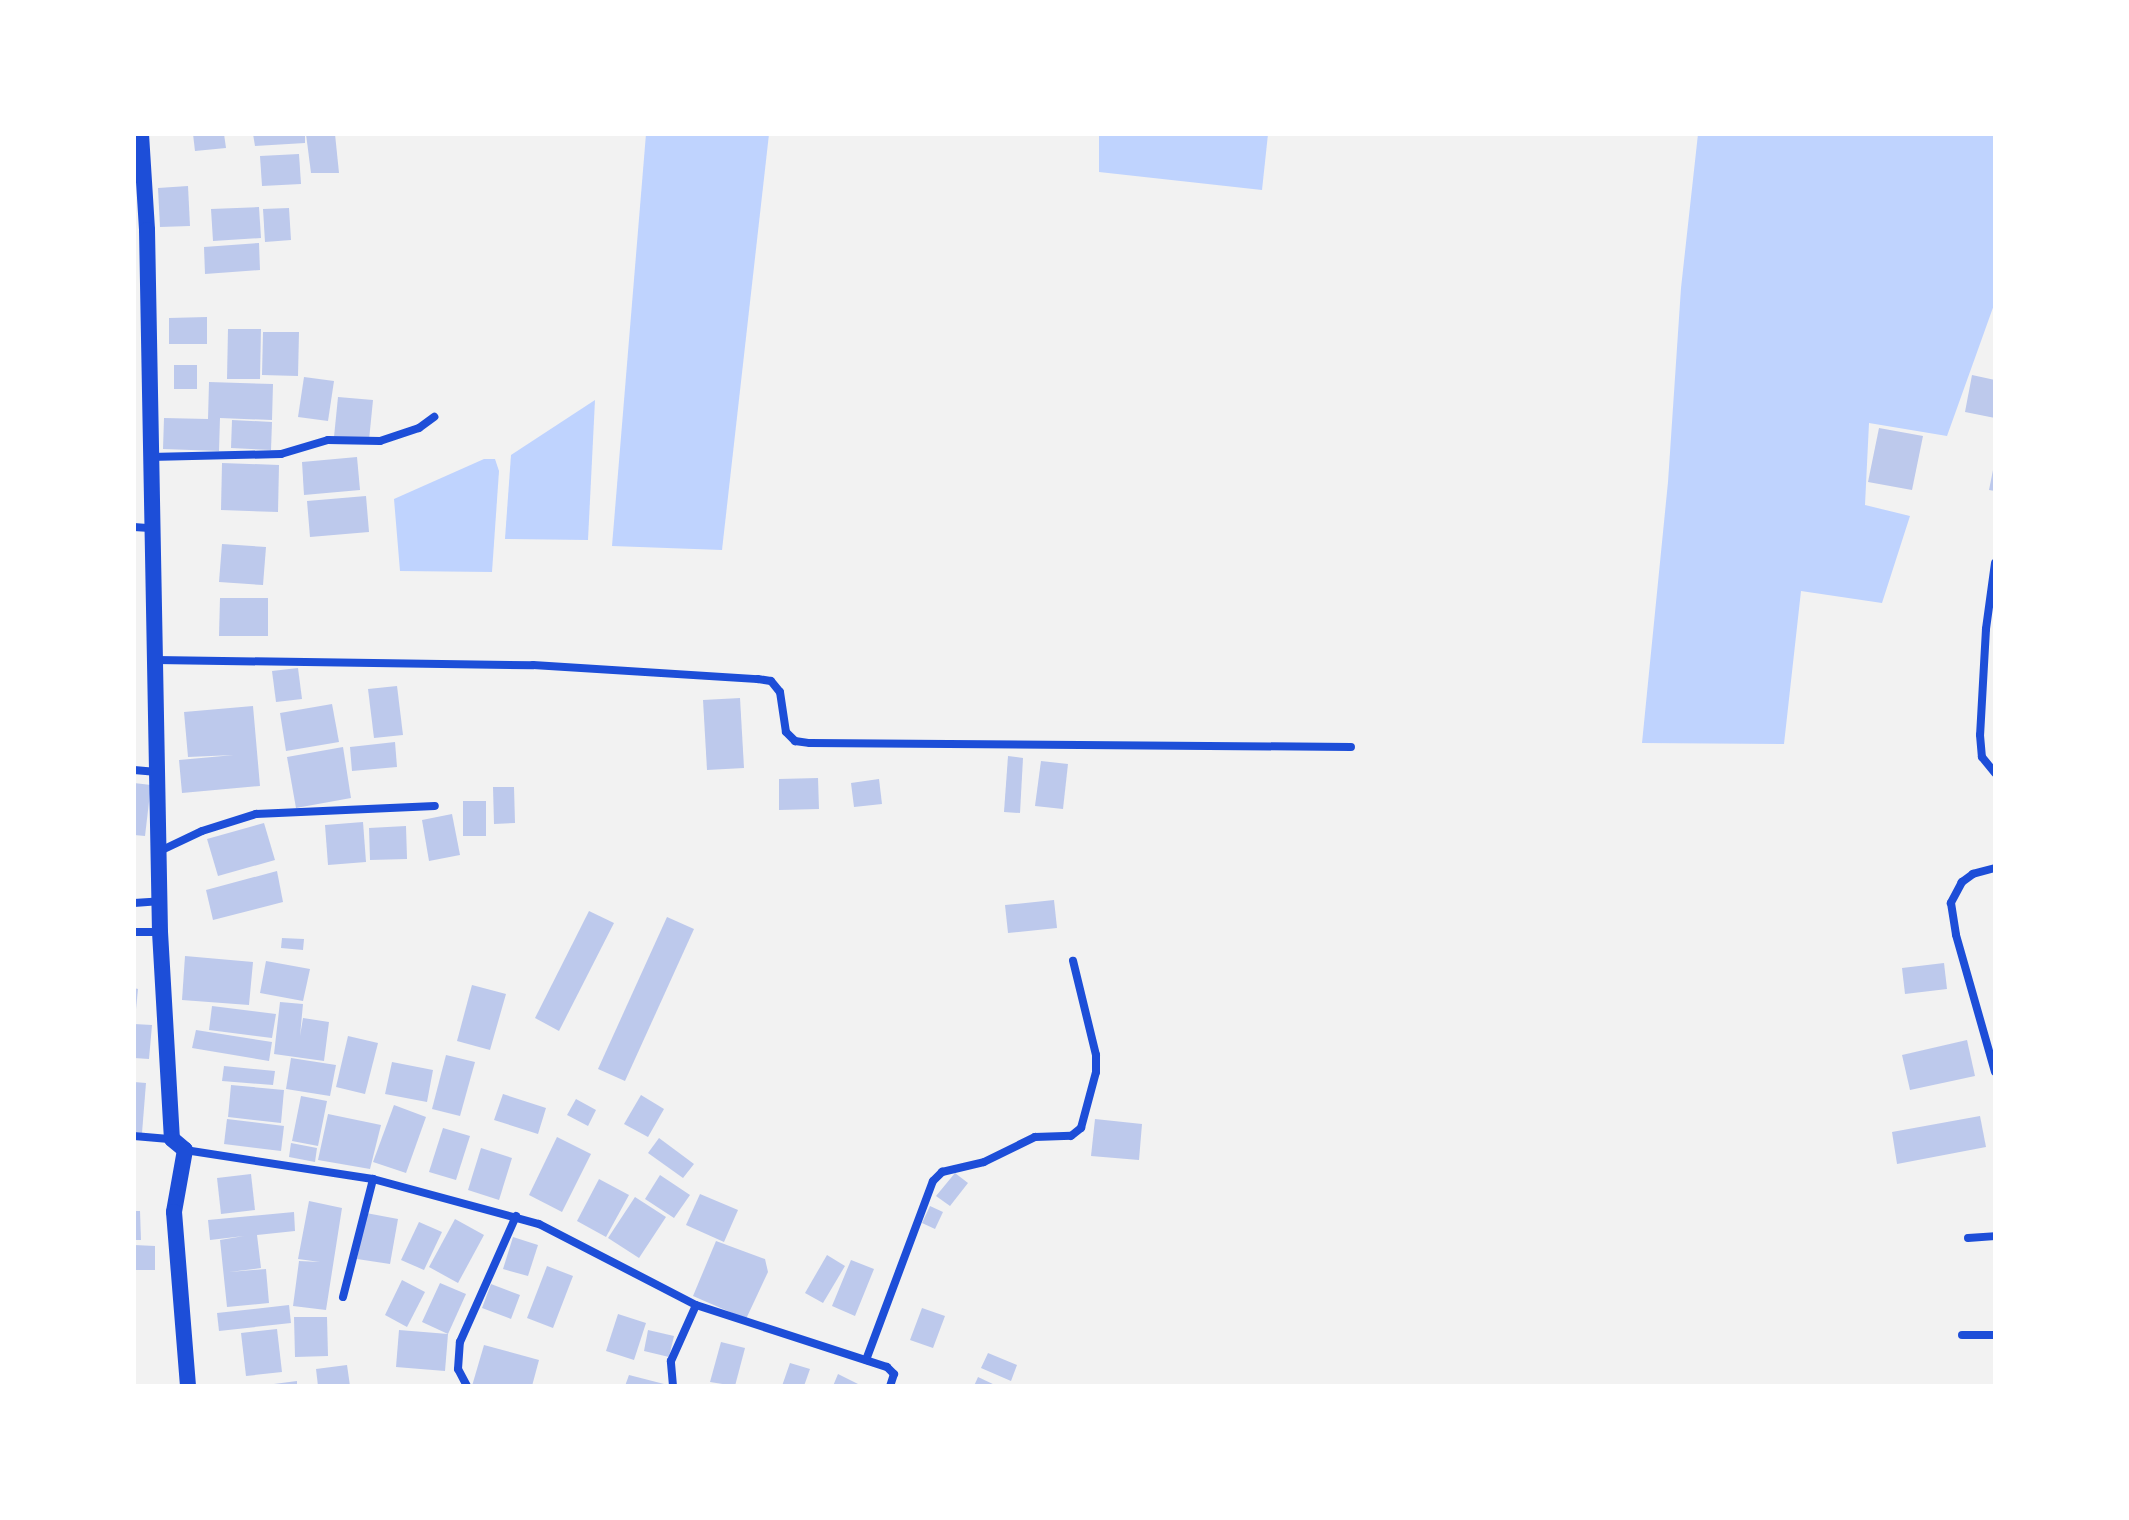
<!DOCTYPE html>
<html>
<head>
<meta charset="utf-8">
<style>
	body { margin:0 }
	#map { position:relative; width:2129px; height:1520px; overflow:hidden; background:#f2f2f2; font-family:Rubik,sans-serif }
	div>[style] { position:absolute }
	.water>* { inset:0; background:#bfd3fe }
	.building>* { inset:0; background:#bdc9ec }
	.minor>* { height:8px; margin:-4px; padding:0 4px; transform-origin:4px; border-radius:4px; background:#1d4ed8 }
	.secondary>* { height:16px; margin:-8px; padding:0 8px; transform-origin:8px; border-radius:8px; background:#1d4ed8 }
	span { translate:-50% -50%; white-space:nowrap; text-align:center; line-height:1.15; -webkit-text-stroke:6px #fff; paint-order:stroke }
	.frame { position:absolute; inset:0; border:136px solid #fff; pointer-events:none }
</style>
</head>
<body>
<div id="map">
	<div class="water">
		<div style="clip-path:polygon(646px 134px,769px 134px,722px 550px,612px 546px)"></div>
		<div style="clip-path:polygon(1099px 134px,1268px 134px,1262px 190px,1099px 172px)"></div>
		<div style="clip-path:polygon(1698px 134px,1995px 134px,1995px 302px,1947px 436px,1869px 423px,1865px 505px,1910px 516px,1882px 603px,1801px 591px,1784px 744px,1642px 743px,1668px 482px,1681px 288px)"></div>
		<div style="clip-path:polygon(595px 400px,588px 540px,505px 539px,511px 455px)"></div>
		<div style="clip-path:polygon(484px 459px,495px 459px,499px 471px,492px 572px,400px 571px,394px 499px)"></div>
	</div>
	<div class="building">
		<div style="clip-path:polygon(193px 134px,224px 134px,226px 148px,195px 151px)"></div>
		<div style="clip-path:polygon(253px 134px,305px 134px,305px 143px,255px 146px)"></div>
		<div style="clip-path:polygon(306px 134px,335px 134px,339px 173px,311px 173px)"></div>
		<div style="clip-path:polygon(299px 154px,301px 184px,262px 186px,260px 156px)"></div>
		<div style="clip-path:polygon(188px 186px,190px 226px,160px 227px,158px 188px)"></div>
		<div style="clip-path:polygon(259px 207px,261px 238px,213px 241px,211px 209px)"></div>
		<div style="clip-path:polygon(289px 208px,291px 240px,265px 242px,263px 209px)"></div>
		<div style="clip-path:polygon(259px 243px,260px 270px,205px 274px,204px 247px)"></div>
		<div style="clip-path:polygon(207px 317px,207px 344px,169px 344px,169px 318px)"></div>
		<div style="clip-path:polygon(228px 329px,261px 329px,260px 379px,227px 379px)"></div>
		<div style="clip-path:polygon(263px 332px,299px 332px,298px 376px,262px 375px)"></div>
		<div style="clip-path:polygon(174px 365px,197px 365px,197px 389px,174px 389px)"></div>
		<div style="clip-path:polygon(1972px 375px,1995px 380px,1995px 418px,1965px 412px)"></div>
		<div style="clip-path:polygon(304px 377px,334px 381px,328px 421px,298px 417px)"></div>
		<div style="clip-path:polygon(209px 382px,273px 384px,272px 420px,220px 418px,219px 451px,163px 449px,164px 418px,208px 419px)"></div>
		<div style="clip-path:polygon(338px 397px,373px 400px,369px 440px,334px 437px)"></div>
		<div style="clip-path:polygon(232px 420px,272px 422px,271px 450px,231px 448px)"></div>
		<div style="clip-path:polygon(1879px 428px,1923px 436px,1912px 490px,1868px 482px)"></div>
		<div style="clip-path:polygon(357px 457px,360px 490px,304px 495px,302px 462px)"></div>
		<div style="clip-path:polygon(1995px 460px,1995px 491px,1989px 490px)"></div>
		<div style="clip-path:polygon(222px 463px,279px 465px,278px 512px,221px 510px)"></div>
		<div style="clip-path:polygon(366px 496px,369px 532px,310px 537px,307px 501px)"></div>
		<div style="clip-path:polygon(222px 544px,266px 547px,263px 585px,219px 582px)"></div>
		<div style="clip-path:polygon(220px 598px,268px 598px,268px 636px,219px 636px)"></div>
		<div style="clip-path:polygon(298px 668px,302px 699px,276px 702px,272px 671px)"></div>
		<div style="clip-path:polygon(397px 686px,403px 735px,374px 738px,368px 689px)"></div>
		<div style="clip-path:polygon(740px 698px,744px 768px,707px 770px,703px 700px)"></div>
		<div style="clip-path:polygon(332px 704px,339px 742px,286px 751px,280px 713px)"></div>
		<div style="clip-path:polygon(253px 706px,260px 786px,182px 793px,179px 760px,234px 755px,188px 757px,184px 712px)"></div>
		<div style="clip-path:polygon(395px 742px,397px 767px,352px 771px,350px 747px)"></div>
		<div style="clip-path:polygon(343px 747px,351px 798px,296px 808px,287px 757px)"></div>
		<div style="clip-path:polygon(1008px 756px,1023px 758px,1020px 813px,1004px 812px)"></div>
		<div style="clip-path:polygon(1041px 761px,1068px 764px,1063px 809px,1035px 806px)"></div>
		<div style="clip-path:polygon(818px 778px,819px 809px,779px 810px,779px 779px)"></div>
		<div style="clip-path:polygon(879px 779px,882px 804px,854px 807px,851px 783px)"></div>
		<div style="clip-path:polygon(134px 783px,151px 785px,145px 836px,134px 835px)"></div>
		<div style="clip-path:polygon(493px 787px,514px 787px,515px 823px,494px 824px)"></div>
		<div style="clip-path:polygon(463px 801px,486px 801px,486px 836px,463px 836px)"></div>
		<div style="clip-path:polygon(452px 814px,460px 855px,429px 861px,422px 820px)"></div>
		<div style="clip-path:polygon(363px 822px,366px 862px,328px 865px,325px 825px)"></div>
		<div style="clip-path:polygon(264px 823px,275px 860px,218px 876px,207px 839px)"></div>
		<div style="clip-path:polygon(406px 826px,407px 859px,370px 860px,369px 828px)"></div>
		<div style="clip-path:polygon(277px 871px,283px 902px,213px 920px,206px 890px)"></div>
		<div style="clip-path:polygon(1054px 900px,1057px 928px,1008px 933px,1005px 905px)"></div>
		<div style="clip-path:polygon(589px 911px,614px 923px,559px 1031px,535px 1018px)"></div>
		<div style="clip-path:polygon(667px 917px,694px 929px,625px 1081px,598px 1069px)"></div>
		<div style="clip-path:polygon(282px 938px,304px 939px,303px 950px,281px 948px)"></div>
		<div style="clip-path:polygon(185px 956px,253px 962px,249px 1005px,182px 1000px)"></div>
		<div style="clip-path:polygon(266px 961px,310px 969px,303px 1001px,260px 993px)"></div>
		<div style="clip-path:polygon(1944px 963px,1947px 989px,1905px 994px,1902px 968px)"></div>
		<div style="clip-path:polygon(472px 985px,506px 994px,490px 1050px,457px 1041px)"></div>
		<div style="clip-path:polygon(134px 988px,138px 989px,136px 1009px,134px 1009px)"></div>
		<div style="clip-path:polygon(280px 1002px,303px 1004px,300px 1036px,303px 1018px,329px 1022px,324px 1061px,274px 1054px)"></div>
		<div style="clip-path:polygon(212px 1006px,276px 1014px,272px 1038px,209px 1030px)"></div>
		<div style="clip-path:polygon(134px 1024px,152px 1025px,149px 1059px,134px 1058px)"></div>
		<div style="clip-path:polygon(196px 1030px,272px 1042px,269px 1061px,192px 1048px)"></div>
		<div style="clip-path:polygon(348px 1036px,378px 1043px,365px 1094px,336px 1087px)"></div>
		<div style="clip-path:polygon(1967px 1040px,1975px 1076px,1910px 1090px,1902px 1055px)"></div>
		<div style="clip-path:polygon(446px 1055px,475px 1062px,460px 1116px,432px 1109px)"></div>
		<div style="clip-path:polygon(291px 1058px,336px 1065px,330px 1096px,286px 1089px)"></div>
		<div style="clip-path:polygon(392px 1062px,433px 1070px,427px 1102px,385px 1094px)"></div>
		<div style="clip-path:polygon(224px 1066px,275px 1071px,273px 1085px,222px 1081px)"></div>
		<div style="clip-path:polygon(134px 1082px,146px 1083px,142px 1133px,134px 1132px)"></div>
		<div style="clip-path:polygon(231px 1085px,284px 1090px,281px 1123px,228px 1117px)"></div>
		<div style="clip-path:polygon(503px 1094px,546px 1108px,538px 1134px,494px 1120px)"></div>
		<div style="clip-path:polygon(641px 1095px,664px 1109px,648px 1137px,624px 1124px)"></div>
		<div style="clip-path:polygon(301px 1096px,327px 1101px,318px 1146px,292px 1141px)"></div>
		<div style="clip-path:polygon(576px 1099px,596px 1110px,588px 1126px,567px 1115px)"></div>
		<div style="clip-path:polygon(394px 1105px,426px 1117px,406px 1173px,373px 1162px)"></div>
		<div style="clip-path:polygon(328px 1114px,381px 1125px,370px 1169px,318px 1160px)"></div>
		<div style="clip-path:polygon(1980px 1116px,1986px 1147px,1897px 1164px,1892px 1132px)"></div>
		<div style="clip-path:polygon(227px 1119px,284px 1126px,281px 1151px,224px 1144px)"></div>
		<div style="clip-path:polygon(1095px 1119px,1142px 1124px,1139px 1160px,1091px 1156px)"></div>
		<div style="clip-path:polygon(443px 1128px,470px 1136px,456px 1180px,429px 1172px)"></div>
		<div style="clip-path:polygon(557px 1137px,591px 1154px,562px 1212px,529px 1195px)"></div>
		<div style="clip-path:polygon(659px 1138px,694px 1164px,683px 1178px,648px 1153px)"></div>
		<div style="clip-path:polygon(291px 1143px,317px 1148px,315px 1162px,289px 1157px)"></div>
		<div style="clip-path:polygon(481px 1148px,512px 1158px,499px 1200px,468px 1190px)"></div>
		<div style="clip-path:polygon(955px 1173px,968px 1183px,950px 1206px,936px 1196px)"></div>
		<div style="clip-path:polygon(251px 1174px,255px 1210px,221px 1214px,217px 1178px)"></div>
		<div style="clip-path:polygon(660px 1175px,690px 1195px,674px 1218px,645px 1199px)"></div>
		<div style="clip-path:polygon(599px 1179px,629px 1195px,606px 1237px,577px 1221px)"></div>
		<div style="clip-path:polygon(700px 1194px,738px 1210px,724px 1242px,686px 1225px)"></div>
		<div style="clip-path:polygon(635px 1197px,666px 1217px,639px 1258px,608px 1238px)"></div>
		<div style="clip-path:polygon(309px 1201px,342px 1208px,326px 1310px,293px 1306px,299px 1261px,320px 1262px,298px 1259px)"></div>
		<div style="clip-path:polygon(930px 1206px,943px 1212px,935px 1229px,922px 1223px)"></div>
		<div style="clip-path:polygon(134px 1211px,140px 1211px,141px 1240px,134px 1240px)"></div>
		<div style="clip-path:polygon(294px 1212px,295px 1231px,257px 1235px,261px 1268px,229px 1272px,266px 1269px,269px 1303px,227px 1307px,220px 1240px,244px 1236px,210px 1240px,208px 1220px)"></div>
		<div style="clip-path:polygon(366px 1213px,398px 1219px,390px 1264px,357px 1259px)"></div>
		<div style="clip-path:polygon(455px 1219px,484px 1235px,458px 1283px,429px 1267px)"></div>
		<div style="clip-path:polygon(419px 1222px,442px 1232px,424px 1270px,401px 1260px)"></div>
		<div style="clip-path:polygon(513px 1237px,538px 1245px,528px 1276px,503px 1269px)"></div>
		<div style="clip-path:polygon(716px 1241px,765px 1259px,768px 1272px,746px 1319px,693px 1296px)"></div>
		<div style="clip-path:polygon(134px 1245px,155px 1246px,155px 1270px,134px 1270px)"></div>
		<div style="clip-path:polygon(827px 1255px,845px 1266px,823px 1303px,805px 1293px)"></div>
		<div style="clip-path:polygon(851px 1260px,874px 1269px,855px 1316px,832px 1306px)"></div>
		<div style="clip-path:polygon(547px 1266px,573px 1276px,553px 1328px,527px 1318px)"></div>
		<div style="clip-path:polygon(402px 1280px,425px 1292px,407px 1327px,385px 1315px)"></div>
		<div style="clip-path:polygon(440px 1283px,466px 1294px,448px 1334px,422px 1322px)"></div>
		<div style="clip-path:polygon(491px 1284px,520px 1295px,511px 1319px,482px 1308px)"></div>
		<div style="clip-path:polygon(289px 1305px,291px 1323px,219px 1331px,217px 1313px)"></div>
		<div style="clip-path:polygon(922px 1308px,945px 1316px,933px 1348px,910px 1340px)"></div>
		<div style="clip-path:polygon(618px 1314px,646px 1323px,634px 1360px,606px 1351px)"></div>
		<div style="clip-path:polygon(294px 1317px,327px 1317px,328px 1356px,295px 1357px)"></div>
		<div style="clip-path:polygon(277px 1329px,282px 1372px,246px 1376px,241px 1333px)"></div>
		<div style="clip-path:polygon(399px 1330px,448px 1334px,445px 1371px,396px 1367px)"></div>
		<div style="clip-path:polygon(648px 1330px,674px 1336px,669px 1357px,644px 1351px)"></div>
		<div style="clip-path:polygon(721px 1342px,745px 1348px,735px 1386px,710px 1382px)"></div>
		<div style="clip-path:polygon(484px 1345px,539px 1360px,532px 1386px,472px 1386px)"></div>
		<div style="clip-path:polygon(988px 1353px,1017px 1365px,1011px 1381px,981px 1368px)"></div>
		<div style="clip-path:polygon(790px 1363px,810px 1369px,804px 1386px,782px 1386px)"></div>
		<div style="clip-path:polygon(347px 1365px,350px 1386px,318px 1386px,316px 1369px)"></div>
		<div style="clip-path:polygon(838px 1374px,862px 1386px,833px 1386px)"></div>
		<div style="clip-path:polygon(629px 1375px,668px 1385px,668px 1386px,625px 1386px)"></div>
		<div style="clip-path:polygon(978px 1377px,997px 1386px,974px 1386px)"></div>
		<div style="clip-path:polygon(297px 1381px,297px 1386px,274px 1386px,274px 1384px)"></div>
	</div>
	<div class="minor">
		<div style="left:150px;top:457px;width:131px;rotate:-1.3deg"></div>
		<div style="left:281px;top:454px;width:49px;rotate:-16.6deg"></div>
		<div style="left:328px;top:440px;width:52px;rotate:1.1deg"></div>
		<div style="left:380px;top:441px;width:41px;rotate:-18.4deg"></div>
		<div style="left:419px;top:428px;width:19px;rotate:-36deg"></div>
		<div style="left:134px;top:527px;width:16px;rotate:4deg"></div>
		<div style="left:1995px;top:563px;width:67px;rotate:97.8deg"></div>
		<div style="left:1986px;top:629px;width:106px;rotate:93.2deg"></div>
		<div style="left:1980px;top:735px;width:22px;rotate:85deg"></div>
		<div style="left:1982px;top:757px;width:21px;rotate:51deg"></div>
		<div style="left:156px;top:660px;width:377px;rotate:0.8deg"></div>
		<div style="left:533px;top:665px;width:225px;rotate:3.6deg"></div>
		<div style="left:758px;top:679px;width:13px;rotate:9deg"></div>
		<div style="left:771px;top:681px;width:14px;rotate:51deg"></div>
		<div style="left:780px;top:692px;width:40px;rotate:81.5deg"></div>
		<div style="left:786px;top:732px;width:13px;rotate:45deg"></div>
		<div style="left:795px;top:741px;width:15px;rotate:8deg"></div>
		<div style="left:810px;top:743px;width:541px;rotate:0.42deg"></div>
		<div style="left:134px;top:770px;width:23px;rotate:5deg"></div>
		<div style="left:162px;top:850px;width:44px;rotate:-25.4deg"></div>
		<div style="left:202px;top:831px;width:57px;rotate:-17.5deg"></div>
		<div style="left:256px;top:814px;width:179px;rotate:-2.6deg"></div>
		<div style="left:1995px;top:868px;width:23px;rotate:165deg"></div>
		<div style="left:1973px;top:874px;width:14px;rotate:144deg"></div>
		<div style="left:1962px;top:882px;width:24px;rotate:118deg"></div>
		<div style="left:1951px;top:903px;width:32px;rotate:81deg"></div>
		<div style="left:1956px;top:935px;width:142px;rotate:74.1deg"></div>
		<div style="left:134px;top:903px;width:27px;rotate:-4deg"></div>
		<div style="left:134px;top:932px;width:26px"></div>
		<div style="left:134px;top:1136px;width:38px;rotate:5deg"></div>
		<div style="left:185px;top:1150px;width:190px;rotate:8.8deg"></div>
		<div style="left:373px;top:1179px;width:172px;rotate:15.2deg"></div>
		<div style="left:539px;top:1224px;width:177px;rotate:27.3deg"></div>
		<div style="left:696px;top:1305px;width:201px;rotate:18deg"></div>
		<div style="left:887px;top:1367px;width:10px;rotate:45deg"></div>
		<div style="left:894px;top:1374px;width:13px;rotate:108deg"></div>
		<div style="left:1968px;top:1238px;width:27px;rotate:-4deg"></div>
		<div style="left:343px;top:1297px;width:122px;rotate:-75.7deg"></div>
		<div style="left:1962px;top:1335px;width:33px"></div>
		<div style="left:866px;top:1360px;width:191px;rotate:-69.5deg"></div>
		<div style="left:933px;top:1181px;width:13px;rotate:-45deg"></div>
		<div style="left:942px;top:1172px;width:43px;rotate:-13.4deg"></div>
		<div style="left:984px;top:1162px;width:57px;rotate:-26.1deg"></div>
		<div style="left:1035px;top:1137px;width:36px;rotate:-2deg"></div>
		<div style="left:1071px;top:1136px;width:13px;rotate:-39deg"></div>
		<div style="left:1081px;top:1128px;width:58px;rotate:-75deg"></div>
		<div style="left:1096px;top:1072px;width:17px;rotate:-90deg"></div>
		<div style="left:1096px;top:1055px;width:97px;rotate:-103.7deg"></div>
		<div style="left:467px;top:1386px;width:19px;rotate:-118deg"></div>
		<div style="left:458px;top:1369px;width:27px;rotate:-86deg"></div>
		<div style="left:460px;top:1342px;width:138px;rotate:-66deg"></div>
		<div style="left:673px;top:1386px;width:25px;rotate:-95deg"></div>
		<div style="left:671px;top:1361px;width:61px;rotate:-65.9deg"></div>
	</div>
	<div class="secondary">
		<div style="left:141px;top:134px;width:96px;rotate:86.4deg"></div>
		<div style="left:147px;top:230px;width:702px;rotate:88.94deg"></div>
		<div style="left:160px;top:932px;width:207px;rotate:86.7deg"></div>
		<div style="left:172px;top:1139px;width:17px;rotate:40deg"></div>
		<div style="left:185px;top:1150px;width:63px;rotate:100.1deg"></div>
		<div style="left:174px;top:1212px;width:175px;rotate:85.4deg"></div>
	</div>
	<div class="frame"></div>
</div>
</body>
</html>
